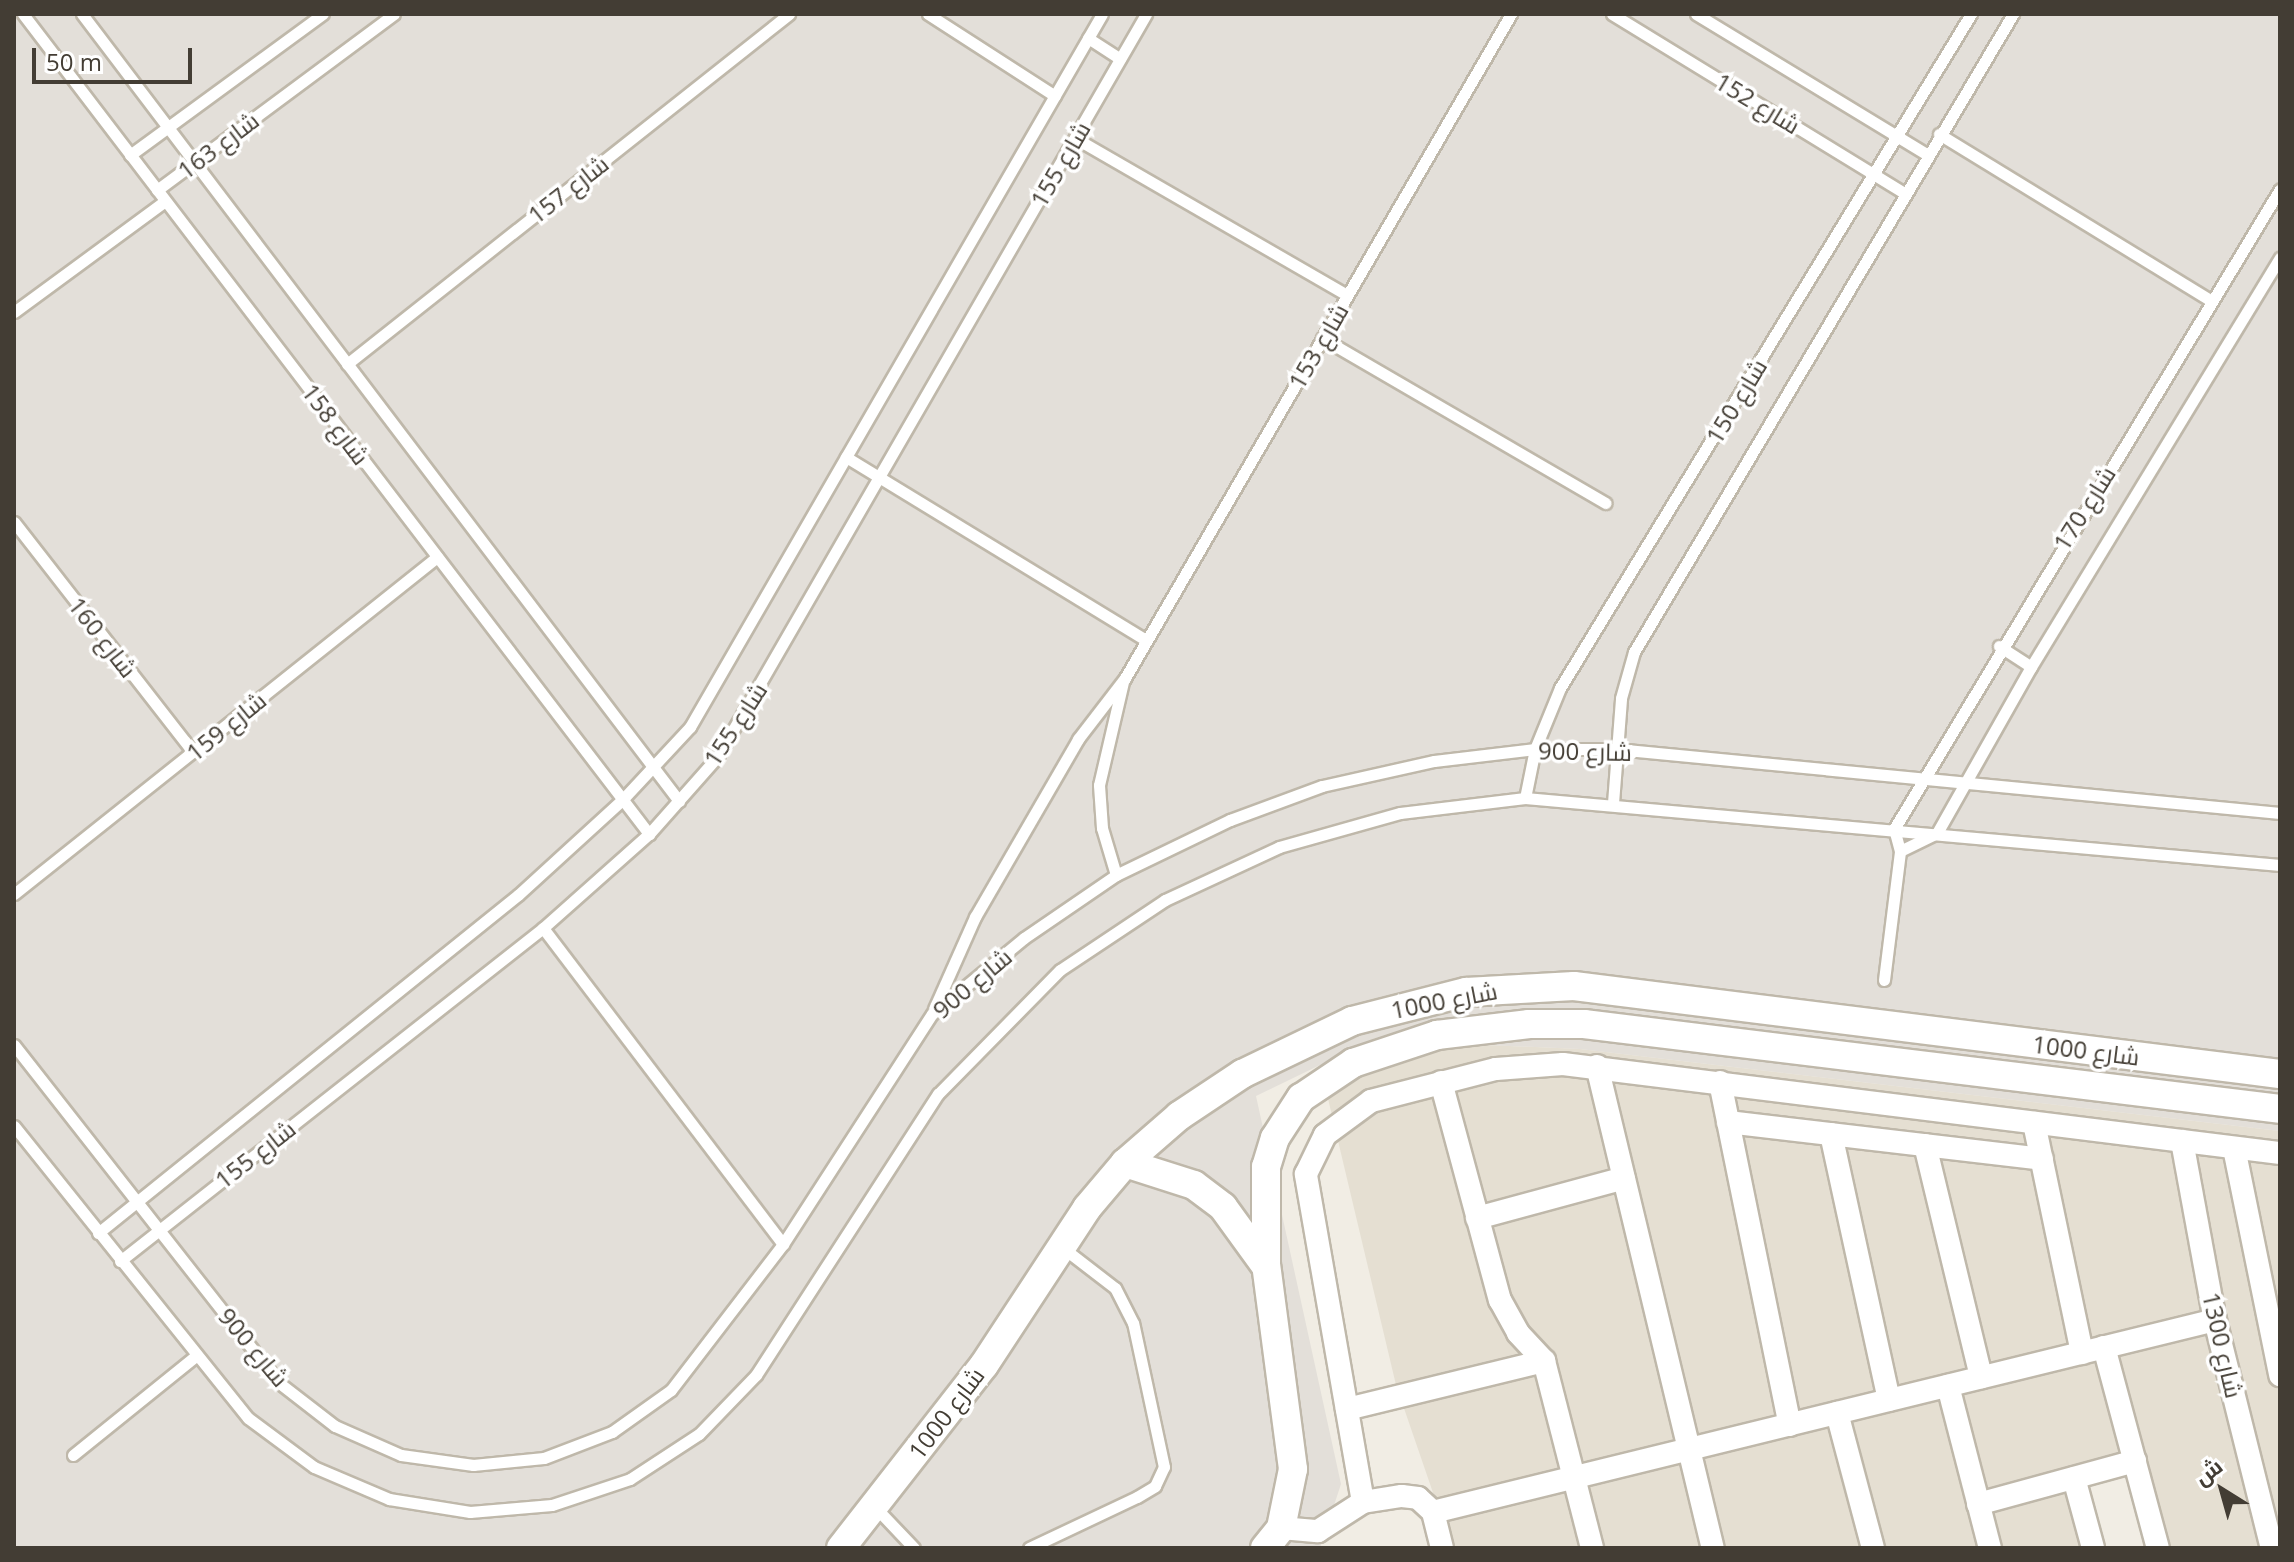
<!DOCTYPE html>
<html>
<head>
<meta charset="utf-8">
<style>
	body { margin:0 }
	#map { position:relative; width:2294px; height:1562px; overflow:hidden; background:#f1ede4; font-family:"Open Sans",Cairo,sans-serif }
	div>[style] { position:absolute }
	.residential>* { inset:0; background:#e5dfd2 }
	.industrial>* { inset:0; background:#e3dfd9 }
	.roads { filter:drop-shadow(2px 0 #bfb8aa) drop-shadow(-2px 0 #bfb8aa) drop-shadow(0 2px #bfb8aa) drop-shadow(0 -2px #bfb8aa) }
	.service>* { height:11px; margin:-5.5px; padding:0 5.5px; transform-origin:5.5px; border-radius:5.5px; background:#fff }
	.minor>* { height:22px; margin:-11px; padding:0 11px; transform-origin:11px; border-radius:11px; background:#fff }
	.tertiary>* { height:28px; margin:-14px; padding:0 14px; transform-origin:14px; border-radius:14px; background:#fff }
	span { translate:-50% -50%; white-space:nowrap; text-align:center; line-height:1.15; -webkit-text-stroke:7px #fff; paint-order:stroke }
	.street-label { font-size:24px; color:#433d34 }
	.frame { position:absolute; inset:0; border:16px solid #433d34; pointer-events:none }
	.north { position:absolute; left:2182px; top:1450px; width:80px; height:80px; -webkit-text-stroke:6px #fff; paint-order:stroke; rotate:323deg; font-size:22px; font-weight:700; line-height:32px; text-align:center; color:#433d34 }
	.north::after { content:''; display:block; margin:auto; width:28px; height:36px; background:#433d34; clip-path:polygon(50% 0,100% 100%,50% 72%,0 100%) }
	.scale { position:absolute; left:32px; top:48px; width:160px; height:36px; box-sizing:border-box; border:4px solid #433d34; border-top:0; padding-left:10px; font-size:24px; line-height:28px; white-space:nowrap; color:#433d34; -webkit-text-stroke:6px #fff; paint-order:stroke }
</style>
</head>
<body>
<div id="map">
	<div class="residential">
		<div style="clip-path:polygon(1442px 1043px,1580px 1049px,2280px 1131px,2280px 1548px,2149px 1548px,2128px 1474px,2082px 1485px,2101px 1548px,1452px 1548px,1396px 1385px,1320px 1065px)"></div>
	</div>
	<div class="industrial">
		<div style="clip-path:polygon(14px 14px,2280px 14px,2280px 1131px,1580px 1049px,1442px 1043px,1320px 1065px,1256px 1096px,1341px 1484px,1320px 1548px,14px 1548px)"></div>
	</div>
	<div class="roads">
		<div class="service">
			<div style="left:23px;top:14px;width:1032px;rotate:52.64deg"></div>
			<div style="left:82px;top:14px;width:988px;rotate:52.82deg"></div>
			<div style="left:928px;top:14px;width:151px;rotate:32.8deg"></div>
			<div style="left:1612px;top:14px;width:341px;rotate:31.5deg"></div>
			<div style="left:1696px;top:14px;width:269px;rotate:31.3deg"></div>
			<div style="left:1088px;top:38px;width:38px;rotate:33deg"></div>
			<div style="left:1939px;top:134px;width:319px;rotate:31.5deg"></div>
			<div style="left:1075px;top:138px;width:314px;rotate:30deg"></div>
			<div style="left:130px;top:155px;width:239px;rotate:-36.2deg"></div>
			<div style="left:157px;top:190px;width:295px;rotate:-36.6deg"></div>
			<div style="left:14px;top:312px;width:187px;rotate:-36.3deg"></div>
			<div style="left:1322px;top:338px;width:328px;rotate:30.2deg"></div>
			<div style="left:347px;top:364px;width:564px;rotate:-38.37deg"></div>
			<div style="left:846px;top:457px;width:351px;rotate:31.4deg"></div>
			<div style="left:14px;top:522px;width:291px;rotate:52.1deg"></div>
			<div style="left:1999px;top:646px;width:38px;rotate:33deg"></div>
			<div style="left:1525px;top:798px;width:50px;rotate:-78.5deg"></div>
			<div style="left:1535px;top:749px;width:66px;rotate:-67.7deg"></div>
			<div style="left:1560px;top:688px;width:789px;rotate:-58.63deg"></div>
			<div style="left:1613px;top:803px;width:105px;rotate:-85.6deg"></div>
			<div style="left:1621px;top:698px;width:48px;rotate:-74.2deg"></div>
			<div style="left:1634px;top:652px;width:742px;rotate:-59.29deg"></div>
			<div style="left:1900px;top:851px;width:41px;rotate:-25.9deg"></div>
			<div style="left:1937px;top:833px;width:191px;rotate:-60.5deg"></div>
			<div style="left:2031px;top:667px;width:479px;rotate:-58.7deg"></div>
			<div style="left:1116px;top:875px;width:49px;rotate:-106.6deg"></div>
			<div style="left:1102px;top:828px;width:43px;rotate:-94deg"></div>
			<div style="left:1099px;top:785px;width:106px;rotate:-76.9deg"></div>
			<div style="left:14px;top:894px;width:541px;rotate:-38.54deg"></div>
			<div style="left:543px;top:928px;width:397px;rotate:52.8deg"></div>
			<div style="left:1884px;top:980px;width:130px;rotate:-82.9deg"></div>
			<div style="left:1900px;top:851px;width:23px;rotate:-105deg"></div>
			<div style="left:1894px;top:829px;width:747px;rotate:-58.9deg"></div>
			<div style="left:934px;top:1009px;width:101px;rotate:-66deg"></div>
			<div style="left:975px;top:917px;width:206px;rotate:-59.9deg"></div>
			<div style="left:1078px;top:739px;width:77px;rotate:-52.4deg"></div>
			<div style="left:1125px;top:678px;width:768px;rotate:-59.83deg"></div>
			<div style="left:14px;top:1045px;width:428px;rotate:51.9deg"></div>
			<div style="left:278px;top:1382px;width:72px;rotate:37.7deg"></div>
			<div style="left:335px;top:1426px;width:72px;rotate:23.7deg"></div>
			<div style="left:401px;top:1455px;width:73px;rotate:7.9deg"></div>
			<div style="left:473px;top:1465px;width:71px;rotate:-5.6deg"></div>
			<div style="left:544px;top:1458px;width:73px;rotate:-20.9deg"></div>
			<div style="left:612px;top:1432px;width:72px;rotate:-35.4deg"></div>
			<div style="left:671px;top:1390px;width:184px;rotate:-52.5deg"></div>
			<div style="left:783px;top:1244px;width:274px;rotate:-57.1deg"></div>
			<div style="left:932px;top:1014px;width:119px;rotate:-39.6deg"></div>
			<div style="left:1024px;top:938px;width:112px;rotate:-34.4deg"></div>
			<div style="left:1116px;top:875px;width:127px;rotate:-25.8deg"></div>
			<div style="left:1230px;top:820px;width:98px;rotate:-20.3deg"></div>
			<div style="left:1322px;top:786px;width:115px;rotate:-12.6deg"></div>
			<div style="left:1434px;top:761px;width:102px;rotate:-6.8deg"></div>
			<div style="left:1535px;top:749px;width:81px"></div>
			<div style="left:1616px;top:749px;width:667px;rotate:5.51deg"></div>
			<div style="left:14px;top:1126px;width:374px;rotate:51.3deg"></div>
			<div style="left:248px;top:1418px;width:82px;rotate:36.6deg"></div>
			<div style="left:314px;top:1467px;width:82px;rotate:23.1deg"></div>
			<div style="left:389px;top:1499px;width:82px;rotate:9.1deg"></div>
			<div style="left:470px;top:1512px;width:82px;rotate:-4.9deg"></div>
			<div style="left:552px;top:1505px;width:82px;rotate:-18.4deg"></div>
			<div style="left:630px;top:1479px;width:82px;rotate:-33.1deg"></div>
			<div style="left:699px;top:1434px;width:82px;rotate:-46deg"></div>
			<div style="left:756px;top:1375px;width:335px;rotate:-57.1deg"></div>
			<div style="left:938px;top:1094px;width:174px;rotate:-45.5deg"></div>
			<div style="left:1060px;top:970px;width:126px;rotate:-33.7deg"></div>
			<div style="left:1165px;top:900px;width:126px;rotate:-24.9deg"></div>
			<div style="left:1279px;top:847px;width:126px;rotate:-15.7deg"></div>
			<div style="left:1400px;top:813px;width:126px;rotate:-6.8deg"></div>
			<div style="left:1525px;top:798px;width:758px;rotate:5.07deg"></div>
			<div style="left:98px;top:1233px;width:539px;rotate:-38.83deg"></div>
			<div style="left:518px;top:895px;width:141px;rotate:-42.4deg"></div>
			<div style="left:622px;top:800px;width:100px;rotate:-47deg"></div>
			<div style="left:690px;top:727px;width:823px;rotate:-59.98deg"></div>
			<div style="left:120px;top:1261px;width:538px;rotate:-38.21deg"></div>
			<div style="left:543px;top:928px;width:142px;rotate:-41.6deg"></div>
			<div style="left:649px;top:834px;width:104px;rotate:-48.5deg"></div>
			<div style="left:718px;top:756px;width:857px;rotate:-60.02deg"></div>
			<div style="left:73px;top:1455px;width:159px;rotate:-38.9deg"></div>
			<div style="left:876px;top:1508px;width:55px;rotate:46.5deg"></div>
			<div style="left:1029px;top:1548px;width:119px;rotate:-25.3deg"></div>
			<div style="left:1137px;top:1497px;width:21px;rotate:-31deg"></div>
			<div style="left:1155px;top:1486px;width:21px;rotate:-65deg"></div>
			<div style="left:1164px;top:1467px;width:147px;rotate:-102.1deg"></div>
			<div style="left:1133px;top:1323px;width:39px;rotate:-117deg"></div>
			<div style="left:1115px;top:1288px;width:67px;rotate:-142.3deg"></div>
		</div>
		<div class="minor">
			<div style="left:1597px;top:1066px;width:496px;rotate:76.5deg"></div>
			<div style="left:1441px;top:1082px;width:226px;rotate:74.9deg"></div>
			<div style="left:1500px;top:1300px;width:38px;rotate:61deg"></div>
			<div style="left:1518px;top:1333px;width:38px;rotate:47deg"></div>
			<div style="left:1544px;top:1361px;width:193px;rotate:75.6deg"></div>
			<div style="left:1720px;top:1082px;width:350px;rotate:78.5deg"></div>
			<div style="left:1728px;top:1122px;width:316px;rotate:6.7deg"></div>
			<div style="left:2034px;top:1123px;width:235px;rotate:78.2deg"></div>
			<div style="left:1831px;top:1134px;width:272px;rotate:77.7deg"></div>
			<div style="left:2182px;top:1141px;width:182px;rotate:79.6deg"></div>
			<div style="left:2215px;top:1320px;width:235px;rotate:76deg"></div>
			<div style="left:1925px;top:1145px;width:239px;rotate:76.4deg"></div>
			<div style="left:2234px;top:1148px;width:232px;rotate:78.5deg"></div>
			<div style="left:1477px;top:1218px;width:152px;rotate:-15.2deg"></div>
			<div style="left:2104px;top:1347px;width:208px;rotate:75deg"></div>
			<div style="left:1948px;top:1386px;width:167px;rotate:75.5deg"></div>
			<div style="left:1347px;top:1409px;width:203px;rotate:-13.7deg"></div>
			<div style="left:1837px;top:1413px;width:140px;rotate:75.1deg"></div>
			<div style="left:2074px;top:1478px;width:73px;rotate:74.8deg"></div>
			<div style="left:1363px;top:1502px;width:333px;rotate:-99.9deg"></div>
			<div style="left:1306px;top:1174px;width:43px;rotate:-64deg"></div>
			<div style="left:1325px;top:1135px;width:57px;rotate:-36.5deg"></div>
			<div style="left:1371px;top:1101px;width:129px;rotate:-14.4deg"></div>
			<div style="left:1496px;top:1069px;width:67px;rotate:-4.3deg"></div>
			<div style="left:1563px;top:1064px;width:723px;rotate:7.08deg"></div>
			<div style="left:1978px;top:1504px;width:163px;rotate:-15.3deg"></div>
			<div style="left:1433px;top:1512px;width:805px;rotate:-13.79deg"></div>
			<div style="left:1281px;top:1528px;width:37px;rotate:5deg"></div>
			<div style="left:1318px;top:1531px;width:54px;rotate:-32.8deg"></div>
			<div style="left:1363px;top:1502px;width:39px;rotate:-9deg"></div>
			<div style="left:1402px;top:1496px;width:16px;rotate:7deg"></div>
			<div style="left:1418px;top:1498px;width:21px;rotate:43deg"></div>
			<div style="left:1433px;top:1512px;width:37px;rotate:76deg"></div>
		</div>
		<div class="tertiary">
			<div style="left:1125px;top:1163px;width:72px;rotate:17.7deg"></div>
			<div style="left:1194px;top:1185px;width:36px;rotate:37deg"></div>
			<div style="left:1223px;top:1207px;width:72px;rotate:54.1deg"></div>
			<div style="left:841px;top:1548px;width:232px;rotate:-52deg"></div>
			<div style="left:984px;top:1365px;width:188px;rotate:-56.7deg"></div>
			<div style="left:1087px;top:1208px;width:59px;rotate:-49.8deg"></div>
			<div style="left:1125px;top:1163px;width:72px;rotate:-41deg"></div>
			<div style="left:1179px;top:1116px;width:76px;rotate:-33.7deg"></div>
			<div style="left:1242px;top:1074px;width:122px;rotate:-25.7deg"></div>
			<div style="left:1352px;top:1021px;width:118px;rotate:-14.3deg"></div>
			<div style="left:1466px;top:992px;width:108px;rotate:-3.2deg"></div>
			<div style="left:1574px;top:986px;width:711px;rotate:7.11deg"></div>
			<div style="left:1265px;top:1548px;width:26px;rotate:-51deg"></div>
			<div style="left:1281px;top:1528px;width:60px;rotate:-78.5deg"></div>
			<div style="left:1293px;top:1469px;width:206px;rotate:-97.5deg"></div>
			<div style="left:1266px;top:1265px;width:98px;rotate:-90deg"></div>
			<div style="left:1266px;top:1167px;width:30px;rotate:-73deg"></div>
			<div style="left:1275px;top:1138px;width:48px;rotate:-57deg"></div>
			<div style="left:1301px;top:1098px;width:63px;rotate:-33.9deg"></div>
			<div style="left:1353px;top:1063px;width:89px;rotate:-18.4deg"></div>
			<div style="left:1437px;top:1035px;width:93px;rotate:-6.8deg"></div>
			<div style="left:1529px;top:1024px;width:55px"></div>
			<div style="left:1584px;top:1024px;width:701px;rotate:6.96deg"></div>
		</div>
	</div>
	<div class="street-label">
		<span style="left:1758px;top:103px;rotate:31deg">شارع 152</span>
		<span style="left:218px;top:145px;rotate:-37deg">شارع 163</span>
		<span style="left:1060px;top:164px;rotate:-60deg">شارع 155</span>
		<span style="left:568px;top:189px;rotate:-38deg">شارع 157</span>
		<span style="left:1318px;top:346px;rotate:-60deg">شارع 153</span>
		<span style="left:1736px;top:401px;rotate:-59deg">شارع 150</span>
		<span style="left:336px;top:424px;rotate:53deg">شارع 158</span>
		<span style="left:2084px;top:508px;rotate:-58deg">شارع 170</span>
		<span style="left:103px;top:637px;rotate:52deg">شارع 160</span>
		<span style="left:735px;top:724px;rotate:-57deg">شارع 155</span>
		<span style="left:226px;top:726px;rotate:-39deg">شارع 159</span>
		<span style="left:1585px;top:751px;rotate:1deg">شارع 900</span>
		<span style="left:972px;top:983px;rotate:-40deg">شارع 900</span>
		<span style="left:1444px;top:1000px;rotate:-11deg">شارع 1000</span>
		<span style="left:2086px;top:1050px;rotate:7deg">شارع 1000</span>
		<span style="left:255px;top:1154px;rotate:-38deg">شارع 155</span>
		<span style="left:2223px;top:1345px;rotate:77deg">شارع 1300</span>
		<span style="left:254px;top:1347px;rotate:50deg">شارع 900</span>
		<span style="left:946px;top:1413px;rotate:-53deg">شارع 1000</span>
	</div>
	<div class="frame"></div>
	<div class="north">ش</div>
	<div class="scale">50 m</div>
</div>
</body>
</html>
